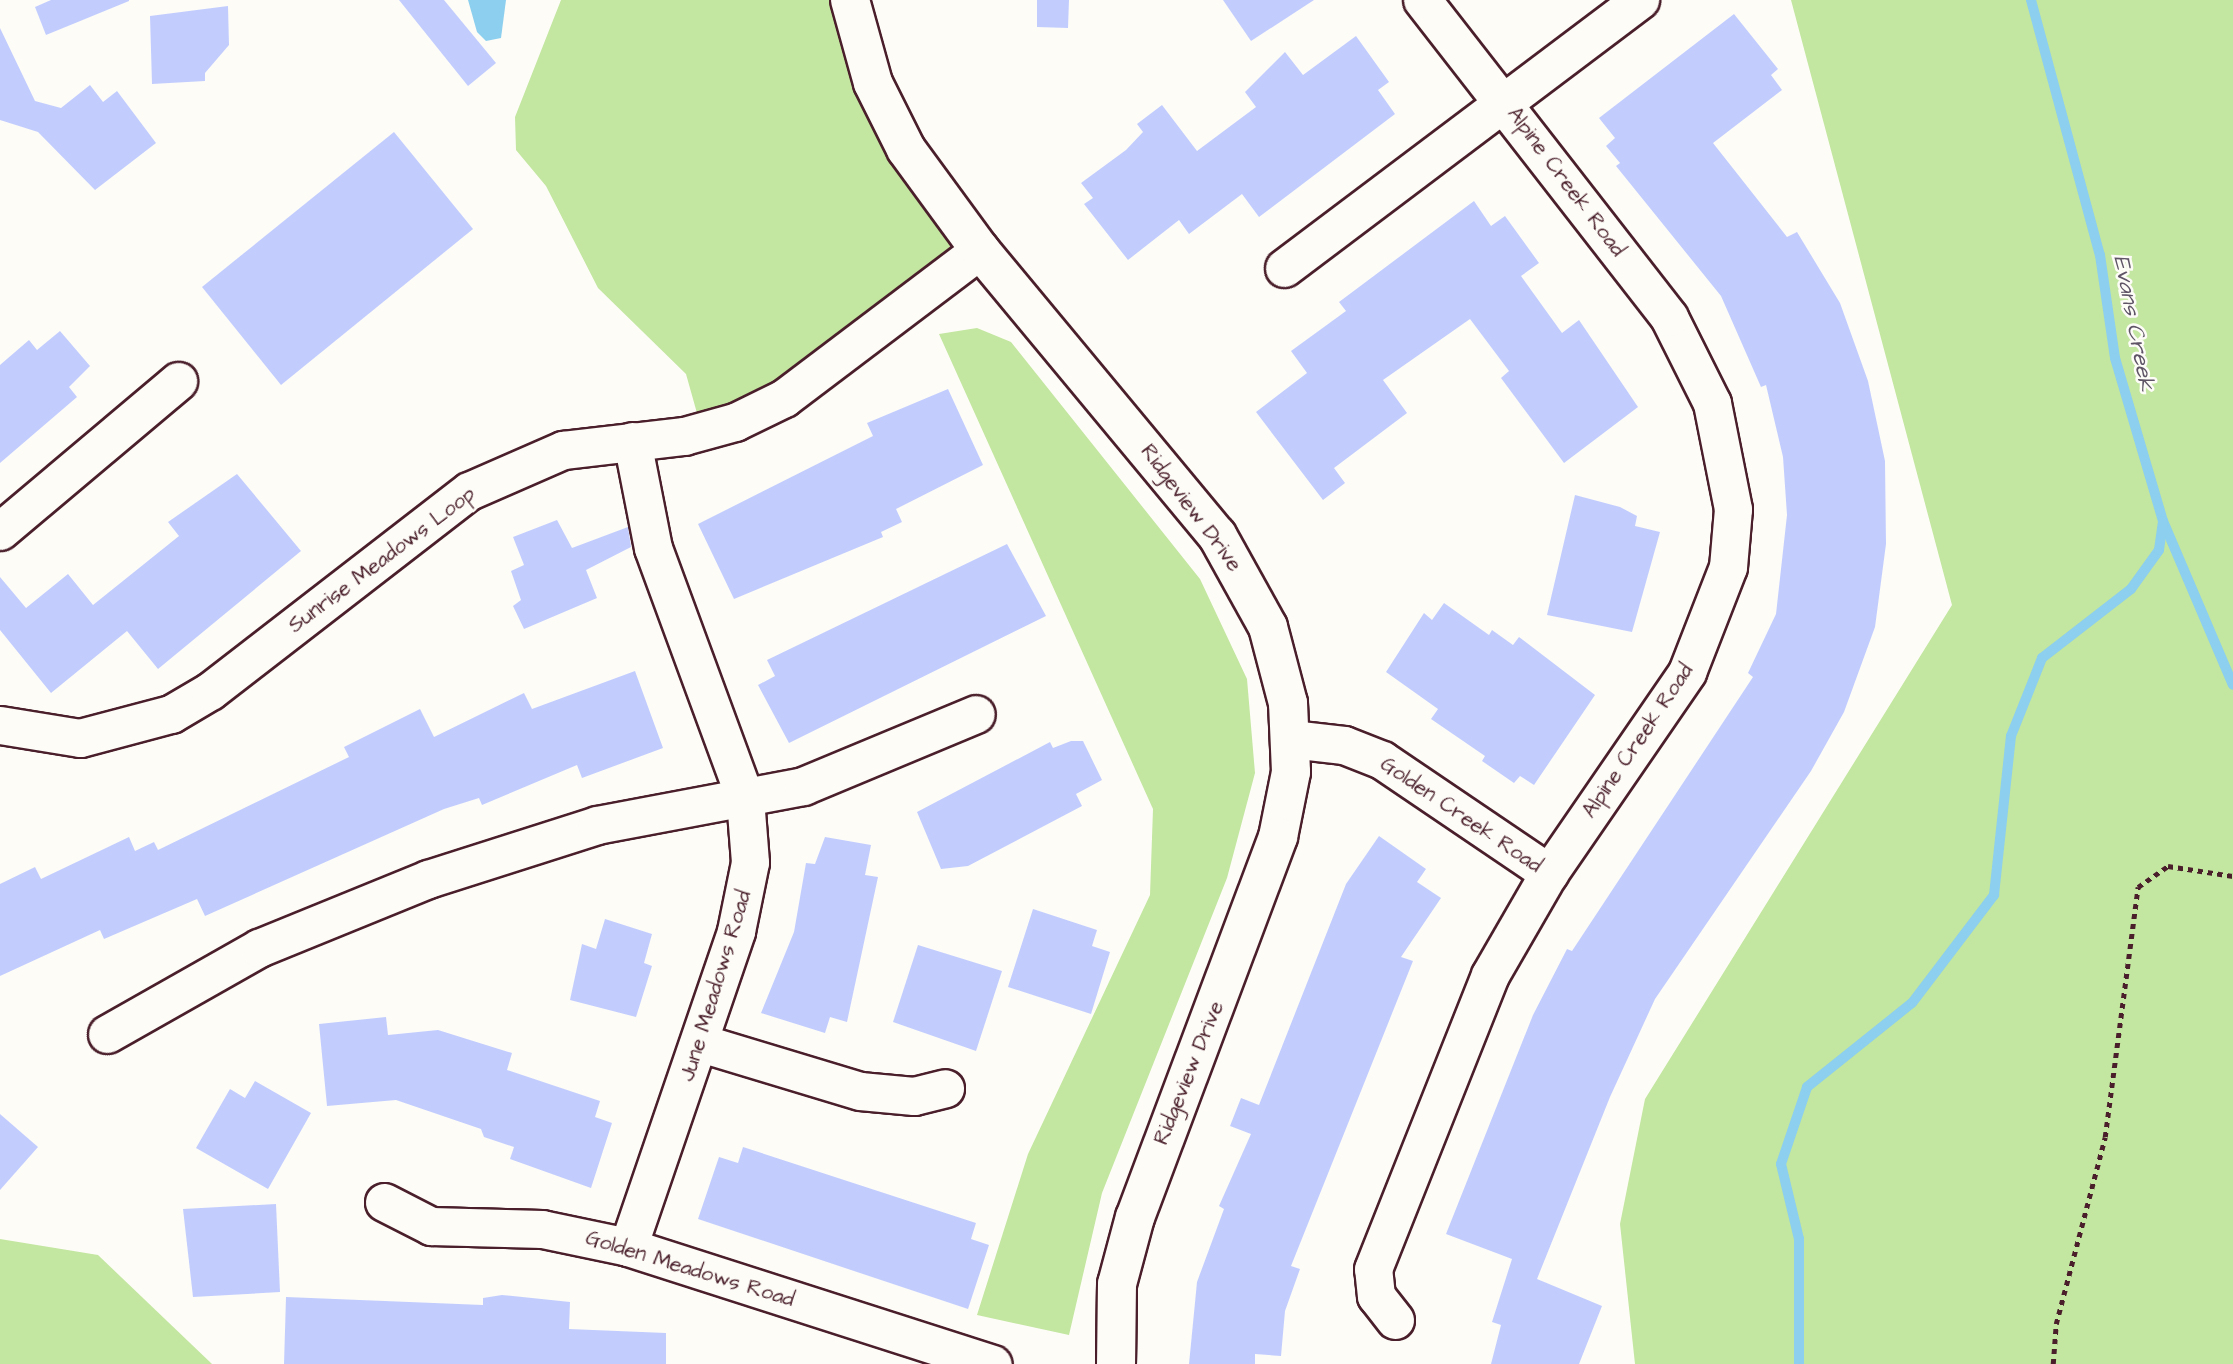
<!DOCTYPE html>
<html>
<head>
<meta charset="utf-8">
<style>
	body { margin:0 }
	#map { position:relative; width:2233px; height:1364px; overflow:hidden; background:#fdfcf7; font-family:"Architects Daughter",sans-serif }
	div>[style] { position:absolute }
	.green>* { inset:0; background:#c3e6a0 }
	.water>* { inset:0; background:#8ccfee }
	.stream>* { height:10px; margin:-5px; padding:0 5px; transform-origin:5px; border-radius:5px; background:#8ccfee }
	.building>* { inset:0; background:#c2cdfe }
	.path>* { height:4.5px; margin-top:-2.25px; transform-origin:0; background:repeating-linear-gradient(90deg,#4a1f2b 0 5px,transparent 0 10px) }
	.roads { filter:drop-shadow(2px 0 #4a1f2b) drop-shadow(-2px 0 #4a1f2b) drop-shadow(0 2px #4a1f2b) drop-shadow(0 -2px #4a1f2b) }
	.street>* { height:37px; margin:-18.5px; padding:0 18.5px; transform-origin:18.5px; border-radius:18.5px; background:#fdfcf7 }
	.secondary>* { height:38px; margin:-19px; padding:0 19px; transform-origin:19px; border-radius:19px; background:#fdfcf7 }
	span { translate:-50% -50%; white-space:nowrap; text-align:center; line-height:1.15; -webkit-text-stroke:5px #fdfcf7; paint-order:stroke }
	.street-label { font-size:21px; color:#4a1f2b }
	.water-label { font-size:23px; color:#5e5466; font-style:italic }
</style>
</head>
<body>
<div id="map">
	<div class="green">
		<div style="clip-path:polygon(561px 0,850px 0,980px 250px,702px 431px,686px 374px,598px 288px,546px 186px,516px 150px,515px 117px)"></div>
		<div style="clip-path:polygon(1791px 0,2233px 0,2233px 1364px,1635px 1364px,1620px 1224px,1645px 1099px,1952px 605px)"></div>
		<div style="clip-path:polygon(977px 328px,1011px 342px,1200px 579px,1247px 679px,1255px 773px,1227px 878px,1102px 1193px,1069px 1335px,977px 1315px,1028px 1154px,1150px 895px,1153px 809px,939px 334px)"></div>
		<div style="clip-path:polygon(0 1239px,98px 1255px,212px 1364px,0 1364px)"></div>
	</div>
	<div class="water">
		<div style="clip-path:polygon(468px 0,506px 0,501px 38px,486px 41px,477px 32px)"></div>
	</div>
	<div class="stream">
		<div style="left:2031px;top:0;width:264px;rotate:74.9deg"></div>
		<div style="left:2100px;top:255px;width:104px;rotate:81.7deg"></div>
		<div style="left:2115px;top:358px;width:170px;rotate:73.6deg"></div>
		<div style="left:2163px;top:521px;width:178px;rotate:66.9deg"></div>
		<div style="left:1799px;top:1364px;width:125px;rotate:-90deg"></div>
		<div style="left:1799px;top:1239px;width:77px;rotate:-103.5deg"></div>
		<div style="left:1781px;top:1164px;width:81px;rotate:-71.3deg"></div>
		<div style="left:1807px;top:1087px;width:134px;rotate:-38.7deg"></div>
		<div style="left:1912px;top:1003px;width:136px;rotate:-52.8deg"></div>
		<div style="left:1994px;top:895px;width:160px;rotate:-83.9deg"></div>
		<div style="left:2011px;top:736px;width:84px;rotate:-68.3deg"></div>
		<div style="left:2042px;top:658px;width:113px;rotate:-37.8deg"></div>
		<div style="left:2131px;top:589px;width:48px;rotate:-54.3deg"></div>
		<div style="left:2159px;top:550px;width:29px;rotate:-82deg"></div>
	</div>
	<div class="building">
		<div style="clip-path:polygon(51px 0,129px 0,129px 1px,46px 35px,35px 7px)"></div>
		<div style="clip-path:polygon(399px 0,444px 0,496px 63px,468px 86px)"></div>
		<div style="clip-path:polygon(1037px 0,1069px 0,1068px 28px,1037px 27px)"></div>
		<div style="clip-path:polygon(1223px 0,1314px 0,1251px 41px)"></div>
		<div style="clip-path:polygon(228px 6px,229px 45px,205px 73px,205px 81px,152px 84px,150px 16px)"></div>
		<div style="clip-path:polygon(1734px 14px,1778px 69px,1771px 75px,1782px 90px,1713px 143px,1787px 237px,1797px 232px,1840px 303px,1868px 381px,1885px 461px,1886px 544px,1875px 627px,1844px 712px,1811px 771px,1655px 999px,1610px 1097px,1537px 1279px,1602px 1306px,1579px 1364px,1491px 1364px,1501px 1325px,1492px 1322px,1512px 1259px,1446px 1234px,1533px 1015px,1567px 949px,1572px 951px,1753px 677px,1748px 673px,1776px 614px,1787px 515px,1783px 457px,1766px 385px,1761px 387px,1721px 296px,1616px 166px,1620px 163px,1606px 146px,1615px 138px,1599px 118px)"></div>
		<div style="clip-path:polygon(0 28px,35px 101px,61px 108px,90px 85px,103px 102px,117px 91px,156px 143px,95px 190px,38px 132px,0 120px)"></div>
		<div style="clip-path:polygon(1356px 36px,1389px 82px,1378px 90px,1395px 114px,1259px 217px,1242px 194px,1189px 234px,1179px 220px,1128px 260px,1084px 204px,1093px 198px,1081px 183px,1126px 150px,1143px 132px,1137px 124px,1162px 105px,1197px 151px,1256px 107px,1245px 92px,1285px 52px,1303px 75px)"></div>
		<div style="clip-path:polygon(394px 132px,473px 229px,281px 385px,202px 287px)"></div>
		<div style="clip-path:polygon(1474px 201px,1491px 226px,1505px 216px,1539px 263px,1521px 276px,1562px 333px,1579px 320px,1638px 407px,1564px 463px,1501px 378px,1509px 371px,1470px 319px,1383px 380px,1407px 413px,1334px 468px,1345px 483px,1323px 500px,1256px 412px,1307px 373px,1291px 351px,1346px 311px,1339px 302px)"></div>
		<div style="clip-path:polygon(60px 331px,90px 366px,69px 387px,77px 397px,0 463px,0 365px,29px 340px,37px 350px)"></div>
		<div style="clip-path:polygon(948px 389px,983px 465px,896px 509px,902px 522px,881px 532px,883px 537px,734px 599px,698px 524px,873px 436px,867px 423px)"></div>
		<div style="clip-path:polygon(237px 474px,301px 551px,158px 669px,127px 631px,51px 693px,0 630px,0 577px,26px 608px,68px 574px,93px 605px,179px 536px,168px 522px)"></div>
		<div style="clip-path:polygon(1575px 495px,1620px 507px,1637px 516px,1635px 526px,1660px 532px,1632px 632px,1547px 615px)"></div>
		<div style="clip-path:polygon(557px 520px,572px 548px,628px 527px,631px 547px,586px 570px,597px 598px,524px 629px,513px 606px,521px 600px,511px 571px,524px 565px,513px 537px)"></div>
		<div style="clip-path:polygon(1007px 544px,1046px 616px,789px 743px,758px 685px,775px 676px,767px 660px)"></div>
		<div style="clip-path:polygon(1444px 603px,1489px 635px,1492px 630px,1513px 645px,1519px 637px,1595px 695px,1534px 785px,1520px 776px,1514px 783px,1482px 761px,1485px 756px,1431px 719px,1438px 709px,1386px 672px,1424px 613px,1432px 620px)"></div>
		<div style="clip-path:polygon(635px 671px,663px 748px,582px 778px,577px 765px,482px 805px,479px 798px,444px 809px,205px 916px,197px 899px,104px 939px,100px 930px,0 976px,0 884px,35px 867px,41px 879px,129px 837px,135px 851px,154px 842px,158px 850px,349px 757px,344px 747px,420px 709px,434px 737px,524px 693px,532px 709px)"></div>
		<div style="clip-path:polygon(1071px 741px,1083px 741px,1102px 780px,1076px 794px,1082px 806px,968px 866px,941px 869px,917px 812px,1050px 742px,1053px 748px)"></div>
		<div style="clip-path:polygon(1379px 836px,1426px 869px,1417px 882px,1441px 898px,1401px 957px,1413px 961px,1291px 1266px,1300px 1269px,1285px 1311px,1281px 1356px,1255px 1354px,1255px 1364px,1189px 1364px,1197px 1282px,1224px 1209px,1219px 1206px,1251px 1134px,1230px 1126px,1241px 1098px,1259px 1105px,1346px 884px)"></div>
		<div style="clip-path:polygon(825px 837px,871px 845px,865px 875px,878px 877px,847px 1022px,830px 1017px,825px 1033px,761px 1013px,794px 932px,806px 863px,815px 864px)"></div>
		<div style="clip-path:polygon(1033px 909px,1097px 930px,1092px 946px,1110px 952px,1091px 1014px,1008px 987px)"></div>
		<div style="clip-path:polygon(605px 919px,652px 934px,644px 963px,652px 966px,636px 1017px,570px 1000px,582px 944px,596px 949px)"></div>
		<div style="clip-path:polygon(918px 945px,1002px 971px,976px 1051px,893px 1022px)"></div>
		<div style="clip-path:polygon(386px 1017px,388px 1035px,438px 1030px,512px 1053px,507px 1070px,600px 1101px,595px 1117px,612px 1123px,591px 1188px,510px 1159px,514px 1147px,484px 1137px,481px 1129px,396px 1100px,327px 1106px,319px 1024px)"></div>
		<div style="clip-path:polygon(255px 1081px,311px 1113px,268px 1189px,196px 1148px,230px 1089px,245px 1098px)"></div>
		<div style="clip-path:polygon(0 1114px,38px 1147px,0 1190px)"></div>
		<div style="clip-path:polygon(743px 1147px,976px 1223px,971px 1239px,989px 1245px,968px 1309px,698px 1219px,719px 1157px,738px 1163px)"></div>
		<div style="clip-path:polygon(276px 1204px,280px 1292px,193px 1297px,183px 1209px)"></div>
		<div style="clip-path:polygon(502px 1295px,570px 1302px,569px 1329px,666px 1333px,666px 1364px,284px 1364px,286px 1297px,483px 1305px,483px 1298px)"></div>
	</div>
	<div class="path">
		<div style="left:2053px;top:1364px;width:40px;rotate:-85.7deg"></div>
		<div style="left:2056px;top:1324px;width:193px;rotate:-75.3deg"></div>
		<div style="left:2105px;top:1137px;width:252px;rotate:-82.5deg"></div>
		<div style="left:2138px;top:887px;width:37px;rotate:-35deg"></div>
		<div style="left:2168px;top:866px;width:66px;rotate:8.7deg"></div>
	</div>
	<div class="roads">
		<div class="street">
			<div style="left:1284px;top:268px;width:446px;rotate:-37deg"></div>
			<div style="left:0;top:531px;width:233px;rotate:-40.1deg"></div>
			<div style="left:0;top:725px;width:81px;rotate:9.2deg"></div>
			<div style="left:80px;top:738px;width:94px;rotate:-14.8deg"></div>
			<div style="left:171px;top:714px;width:45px;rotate:-30.5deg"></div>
			<div style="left:210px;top:691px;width:327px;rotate:-37.7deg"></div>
			<div style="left:469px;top:491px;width:103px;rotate:-23.6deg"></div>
			<div style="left:563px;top:450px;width:122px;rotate:-6.6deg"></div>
			<div style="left:684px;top:436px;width:53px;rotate:-15.4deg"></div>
			<div style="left:735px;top:422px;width:55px;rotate:-26.1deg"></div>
			<div style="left:784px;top:398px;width:246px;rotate:-37.1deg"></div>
			<div style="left:1291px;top:739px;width:53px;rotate:6.5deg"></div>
			<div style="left:1344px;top:745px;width:41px;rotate:21.5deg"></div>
			<div style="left:1382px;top:760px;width:202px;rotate:34.1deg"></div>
			<div style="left:107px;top:1034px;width:175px;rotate:-29.5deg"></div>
			<div style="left:259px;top:948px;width:183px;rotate:-22.2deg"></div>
			<div style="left:428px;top:879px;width:177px;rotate:-17.7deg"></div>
			<div style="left:597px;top:825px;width:210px;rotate:-10.7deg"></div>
			<div style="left:803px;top:786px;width:187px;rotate:-22.6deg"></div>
			<div style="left:701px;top:1043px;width:166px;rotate:16.8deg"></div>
			<div style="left:860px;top:1091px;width:54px;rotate:5.3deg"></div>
			<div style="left:914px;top:1096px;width:32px;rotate:-14deg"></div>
			<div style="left:384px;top:1202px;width:53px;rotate:27.1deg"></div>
			<div style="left:431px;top:1226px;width:111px;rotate:1.5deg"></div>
			<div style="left:542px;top:1229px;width:88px;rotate:11.8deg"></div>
			<div style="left:628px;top:1247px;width:383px;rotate:17.8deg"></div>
			<div style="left:628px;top:1247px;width:334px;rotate:-71.1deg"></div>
			<div style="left:736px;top:931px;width:70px;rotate:-78.5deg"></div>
			<div style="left:750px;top:862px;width:64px;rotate:-94.5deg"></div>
			<div style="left:745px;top:798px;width:266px;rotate:-110.2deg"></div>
			<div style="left:653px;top:548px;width:109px;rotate:-101.1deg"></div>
			<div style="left:1395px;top:1320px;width:31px;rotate:-128deg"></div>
			<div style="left:1376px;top:1296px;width:27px;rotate:-96deg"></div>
			<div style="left:1373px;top:1269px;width:316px;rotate:-68.3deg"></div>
			<div style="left:1490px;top:975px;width:118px;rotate:-60deg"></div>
			<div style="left:1549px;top:873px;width:244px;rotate:-55.5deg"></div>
			<div style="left:1687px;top:672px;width:113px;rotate:-68.7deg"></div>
			<div style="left:1728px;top:567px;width:58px;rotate:-85.1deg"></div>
			<div style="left:1733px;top:509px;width:108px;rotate:-101.2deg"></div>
			<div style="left:1712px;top:403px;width:96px;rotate:-116.6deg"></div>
			<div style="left:1669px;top:317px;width:402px;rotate:-127.9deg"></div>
		</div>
		<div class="secondary">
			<div style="left:850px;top:0;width:86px;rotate:74.5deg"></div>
			<div style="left:873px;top:83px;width:74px;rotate:63.4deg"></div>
			<div style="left:906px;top:149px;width:125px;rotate:53.8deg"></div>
			<div style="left:980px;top:250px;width:371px;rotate:50.3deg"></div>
			<div style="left:1217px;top:535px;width:105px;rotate:61deg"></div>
			<div style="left:1268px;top:627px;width:79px;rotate:75.3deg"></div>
			<div style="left:1288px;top:703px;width:69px;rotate:87.5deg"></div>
			<div style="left:1291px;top:772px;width:66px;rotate:101.3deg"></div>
			<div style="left:1278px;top:837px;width:406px;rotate:110.6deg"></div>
			<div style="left:1135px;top:1217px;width:69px;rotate:105deg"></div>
			<div style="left:1117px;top:1284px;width:80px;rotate:90.7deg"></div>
		</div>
	</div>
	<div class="street-label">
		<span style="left:1566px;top:182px;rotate:53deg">Alpine Creek Road</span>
		<span style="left:1191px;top:508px;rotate:53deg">Ridgeview Drive</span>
		<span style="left:382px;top:560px;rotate:-37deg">Sunrise Meadows Loop</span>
		<span style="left:1638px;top:741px;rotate:-56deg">Alpine Creek Road</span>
		<span style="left:1461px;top:815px;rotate:34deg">Golden Creek Road</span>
		<span style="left:716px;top:986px;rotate:-73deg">June Meadows Road</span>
		<span style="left:1189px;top:1073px;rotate:-68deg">Ridgeview Drive</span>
		<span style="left:690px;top:1269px;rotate:17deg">Golden Meadows Road</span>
	</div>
	<div class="water-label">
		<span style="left:2134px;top:323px;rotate:79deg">Evans Creek</span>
	</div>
</div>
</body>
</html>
